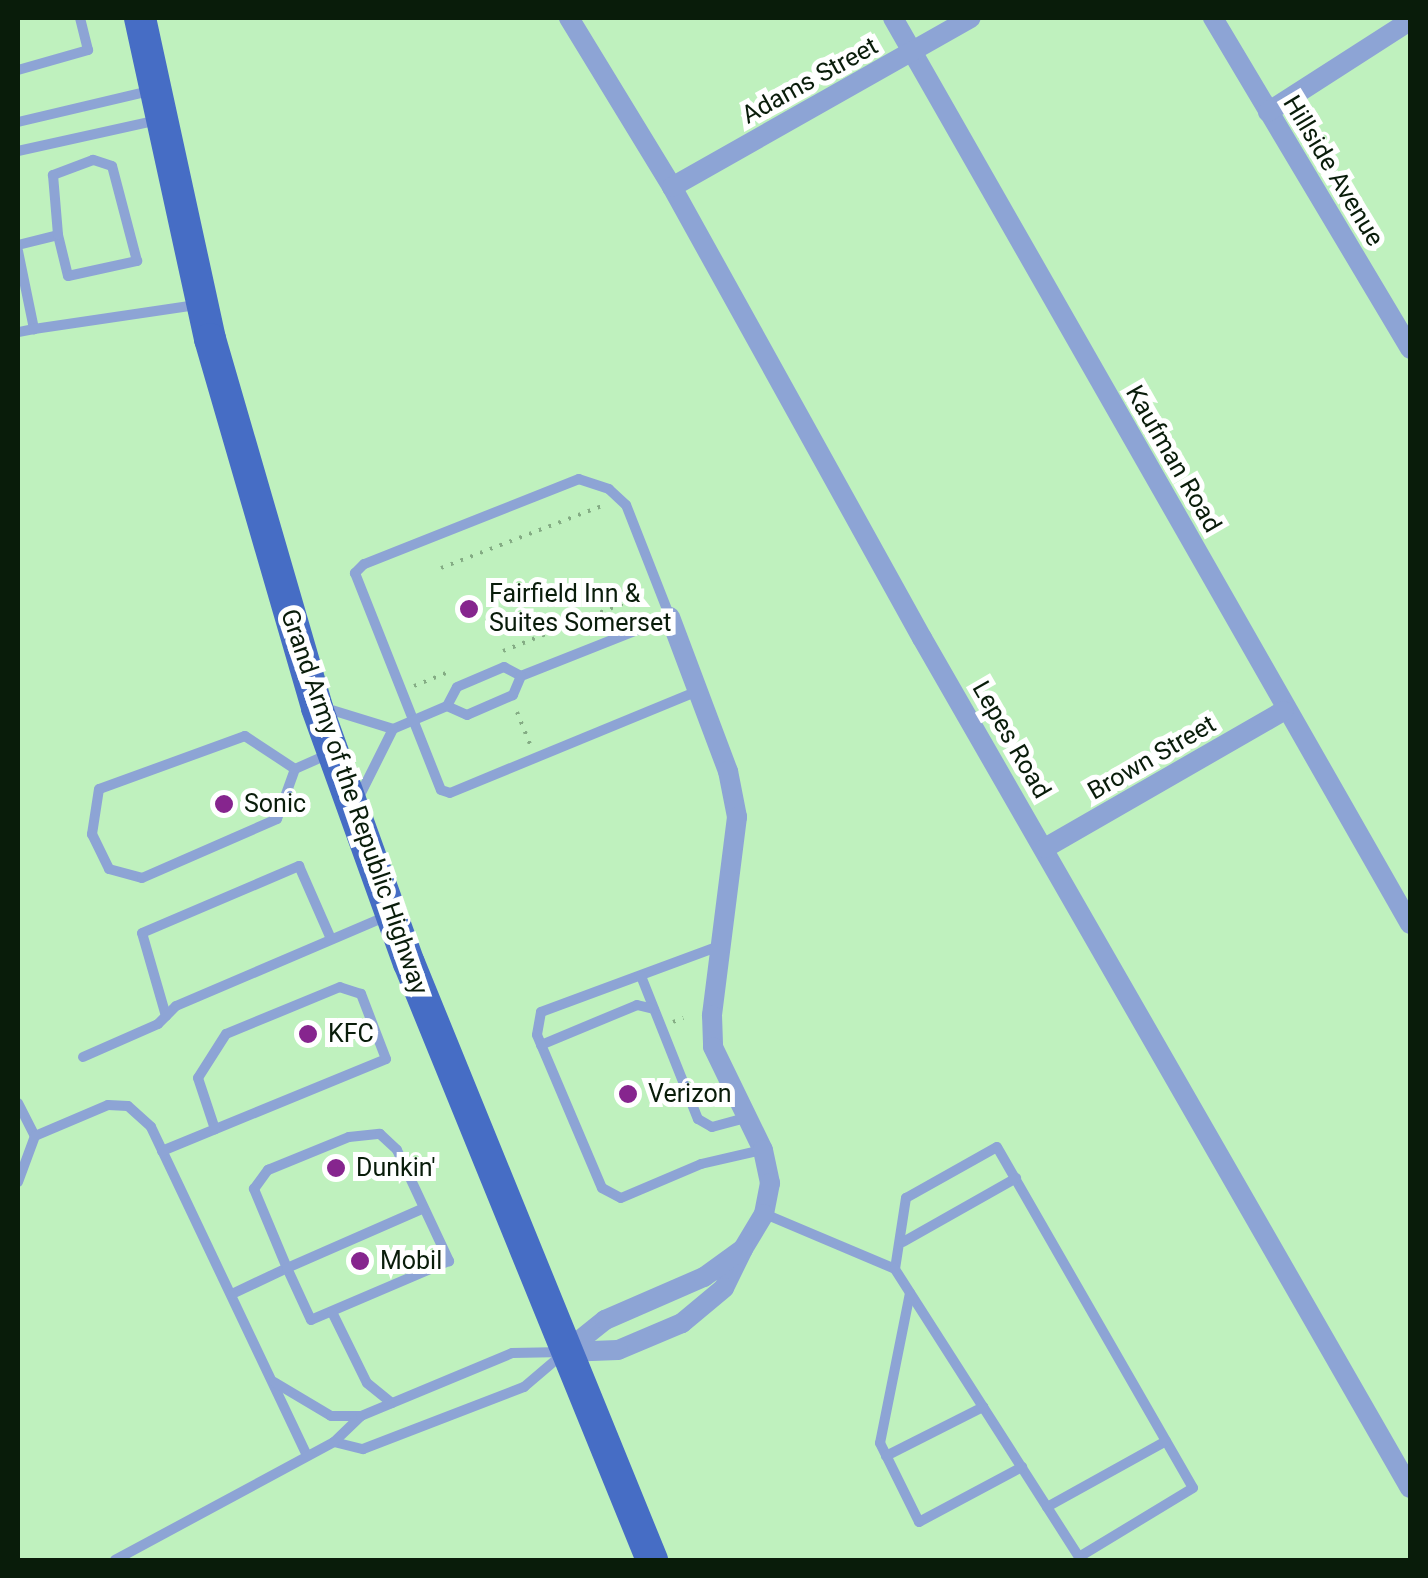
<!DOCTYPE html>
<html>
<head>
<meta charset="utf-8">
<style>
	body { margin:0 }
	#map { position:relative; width:1428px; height:1578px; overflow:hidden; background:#bff1be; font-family:Roboto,sans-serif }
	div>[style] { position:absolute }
	.path>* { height:4px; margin-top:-2px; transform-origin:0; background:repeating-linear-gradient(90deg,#84ac84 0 2.5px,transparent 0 10.5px) }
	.service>* { height:10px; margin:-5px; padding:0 5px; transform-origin:5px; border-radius:5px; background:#8da4d5 }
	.minor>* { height:20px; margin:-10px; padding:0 10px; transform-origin:10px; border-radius:10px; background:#8da4d5 }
	.primary>* { height:32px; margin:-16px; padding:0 16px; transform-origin:16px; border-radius:16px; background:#466dc5 }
	.dots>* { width:28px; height:28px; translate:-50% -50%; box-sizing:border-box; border:5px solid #fff; border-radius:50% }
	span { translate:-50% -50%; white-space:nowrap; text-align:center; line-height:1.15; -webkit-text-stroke:10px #fff; paint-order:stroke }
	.street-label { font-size:25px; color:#091c0a }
	.poi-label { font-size:25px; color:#091c0a }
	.left { translate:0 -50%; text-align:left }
	.frame { position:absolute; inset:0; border:20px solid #091c0a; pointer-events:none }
</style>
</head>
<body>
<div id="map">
	<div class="path">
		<div style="left:441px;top:568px;width:175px;rotate:-21.1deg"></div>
		<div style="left:503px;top:651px;width:155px;rotate:-21.6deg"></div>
		<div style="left:414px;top:686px;width:35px;rotate:-22deg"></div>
		<div style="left:517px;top:712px;width:35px;rotate:68deg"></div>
		<div style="left:673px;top:1022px;width:11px;rotate:-22deg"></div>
	</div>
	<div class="service">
		<div style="left:18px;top:70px;width:73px;rotate:-15.9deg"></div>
		<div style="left:88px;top:50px;width:33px;rotate:-104deg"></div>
		<div style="left:18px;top:122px;width:139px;rotate:-13.3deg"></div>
		<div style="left:18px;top:151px;width:143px;rotate:-12.5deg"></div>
		<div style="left:18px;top:245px;width:41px;rotate:-14deg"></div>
		<div style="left:58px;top:235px;width:42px;rotate:76.3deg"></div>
		<div style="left:68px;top:276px;width:71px;rotate:-12.3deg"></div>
		<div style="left:137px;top:261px;width:98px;rotate:-104.7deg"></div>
		<div style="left:112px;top:166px;width:20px;rotate:-162deg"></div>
		<div style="left:93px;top:160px;width:43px;rotate:159.4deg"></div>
		<div style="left:53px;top:175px;width:60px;rotate:85.2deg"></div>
		<div style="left:18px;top:251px;width:80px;rotate:78.4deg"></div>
		<div style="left:34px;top:329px;width:16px;rotate:169deg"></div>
		<div style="left:34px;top:329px;width:164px;rotate:-8.4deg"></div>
		<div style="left:521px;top:676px;width:160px;rotate:-21.6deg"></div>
		<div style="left:670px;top:617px;width:120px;rotate:-111.4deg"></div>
		<div style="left:626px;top:505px;width:23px;rotate:-137deg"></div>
		<div style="left:609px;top:489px;width:32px;rotate:-162deg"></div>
		<div style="left:579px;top:479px;width:231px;rotate:158.4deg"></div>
		<div style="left:364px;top:564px;width:13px;rotate:135deg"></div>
		<div style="left:355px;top:573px;width:233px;rotate:68.4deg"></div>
		<div style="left:441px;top:790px;width:9px;rotate:18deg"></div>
		<div style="left:450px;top:793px;width:267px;rotate:-22.4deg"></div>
		<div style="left:322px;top:707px;width:74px;rotate:17.2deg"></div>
		<div style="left:393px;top:729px;width:59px;rotate:-23.1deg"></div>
		<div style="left:447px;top:706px;width:21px;rotate:-62deg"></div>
		<div style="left:457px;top:687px;width:51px;rotate:-23.1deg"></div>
		<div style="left:504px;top:667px;width:19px;rotate:28deg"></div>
		<div style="left:521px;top:676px;width:21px;rotate:113deg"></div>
		<div style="left:513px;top:695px;width:50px;rotate:156.5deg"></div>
		<div style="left:467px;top:715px;width:22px;rotate:-156deg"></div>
		<div style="left:295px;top:769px;width:60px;rotate:-146.6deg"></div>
		<div style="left:245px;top:736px;width:155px;rotate:160deg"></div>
		<div style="left:99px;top:789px;width:46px;rotate:98.8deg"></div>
		<div style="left:92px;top:834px;width:39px;rotate:64deg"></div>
		<div style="left:109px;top:869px;width:34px;rotate:15deg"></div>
		<div style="left:142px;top:878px;width:147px;rotate:-23.6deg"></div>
		<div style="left:277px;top:819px;width:53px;rotate:-70.2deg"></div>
		<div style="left:295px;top:769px;width:35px;rotate:-24deg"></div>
		<div style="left:359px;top:797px;width:76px;rotate:-63.4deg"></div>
		<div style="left:722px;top:945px;width:193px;rotate:159.7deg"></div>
		<div style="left:541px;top:1012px;width:23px;rotate:100deg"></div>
		<div style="left:537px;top:1035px;width:166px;rotate:67deg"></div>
		<div style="left:602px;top:1188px;width:21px;rotate:28deg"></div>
		<div style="left:621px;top:1198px;width:87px;rotate:-23deg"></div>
		<div style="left:701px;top:1164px;width:63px;rotate:-12.9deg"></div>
		<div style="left:641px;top:976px;width:154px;rotate:68.3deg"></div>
		<div style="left:698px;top:1119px;width:16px;rotate:30deg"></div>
		<div style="left:712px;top:1127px;width:35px;rotate:-15deg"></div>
		<div style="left:166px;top:1016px;width:86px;rotate:-106.1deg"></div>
		<div style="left:142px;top:933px;width:171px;rotate:-23.1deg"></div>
		<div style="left:299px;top:866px;width:80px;rotate:66.3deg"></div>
		<div style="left:541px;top:1045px;width:104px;rotate:-22.6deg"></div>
		<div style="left:637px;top:1005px;width:17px;rotate:13deg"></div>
		<div style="left:83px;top:1057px;width:82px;rotate:-23.7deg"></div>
		<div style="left:158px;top:1024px;width:25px;rotate:-45deg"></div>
		<div style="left:176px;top:1006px;width:227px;rotate:-23.1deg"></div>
		<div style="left:18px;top:1103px;width:37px;rotate:63deg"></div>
		<div style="left:35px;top:1136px;width:79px;rotate:-23deg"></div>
		<div style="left:108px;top:1105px;width:20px;rotate:3deg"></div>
		<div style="left:128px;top:1106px;width:31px;rotate:42deg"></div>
		<div style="left:151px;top:1127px;width:363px;rotate:64.6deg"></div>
		<div style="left:162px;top:1151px;width:242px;rotate:-22.3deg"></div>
		<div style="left:386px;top:1059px;width:70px;rotate:-111deg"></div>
		<div style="left:361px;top:994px;width:22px;rotate:-162deg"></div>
		<div style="left:340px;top:987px;width:123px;rotate:157.6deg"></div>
		<div style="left:226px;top:1034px;width:52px;rotate:122.5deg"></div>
		<div style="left:198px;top:1078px;width:54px;rotate:71.6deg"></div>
		<div style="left:18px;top:1182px;width:49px;rotate:-69.7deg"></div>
		<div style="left:765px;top:1214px;width:141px;rotate:22.9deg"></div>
		<div style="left:895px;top:1269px;width:72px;rotate:-81.2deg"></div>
		<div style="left:906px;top:1198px;width:104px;rotate:-29.3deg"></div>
		<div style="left:997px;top:1147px;width:393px;rotate:60.1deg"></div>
		<div style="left:1193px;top:1488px;width:133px;rotate:148.8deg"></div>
		<div style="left:1079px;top:1557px;width:342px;rotate:-122.6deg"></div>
		<div style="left:903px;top:1242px;width:130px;rotate:-29.5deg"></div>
		<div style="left:910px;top:1293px;width:153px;rotate:101.3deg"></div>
		<div style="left:880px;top:1443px;width:88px;rotate:63.7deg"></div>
		<div style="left:919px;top:1522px;width:117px;rotate:-28.1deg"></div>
		<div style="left:232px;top:1294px;width:61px;rotate:-25.3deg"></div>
		<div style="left:287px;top:1268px;width:86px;rotate:-112.7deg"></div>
		<div style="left:254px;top:1189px;width:24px;rotate:-54deg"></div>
		<div style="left:268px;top:1170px;width:87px;rotate:-22.2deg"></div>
		<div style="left:349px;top:1137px;width:31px;rotate:-6deg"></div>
		<div style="left:380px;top:1134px;width:23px;rotate:43deg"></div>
		<div style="left:397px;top:1150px;width:123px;rotate:64.9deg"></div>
		<div style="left:449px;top:1261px;width:150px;rotate:156.9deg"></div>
		<div style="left:311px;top:1320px;width:57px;rotate:-114.8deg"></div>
		<div style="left:287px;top:1268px;width:145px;rotate:-23.6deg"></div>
		<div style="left:332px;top:1312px;width:79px;rotate:63.8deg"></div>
		<div style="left:367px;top:1383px;width:32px;rotate:39deg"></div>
		<div style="left:274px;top:1382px;width:66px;rotate:30.8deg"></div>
		<div style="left:331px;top:1416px;width:30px"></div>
		<div style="left:334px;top:1442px;width:30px;rotate:14deg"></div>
		<div style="left:363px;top:1449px;width:173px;rotate:-21.1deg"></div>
		<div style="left:524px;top:1387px;width:52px;rotate:-40.4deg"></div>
		<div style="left:886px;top:1456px;width:109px;rotate:-26.8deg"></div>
		<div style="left:1047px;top:1507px;width:136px;rotate:-29deg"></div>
		<div style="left:115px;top:1560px;width:249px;rotate:-28.3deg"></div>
		<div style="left:334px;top:1442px;width:37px;rotate:-44deg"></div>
		<div style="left:361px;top:1416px;width:164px;rotate:-22.6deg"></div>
		<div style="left:512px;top:1353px;width:52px;rotate:-1.1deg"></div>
	</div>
	<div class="minor">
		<div style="left:569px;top:18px;width:198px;rotate:58.6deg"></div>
		<div style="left:672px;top:187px;width:516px;rotate:61deg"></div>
		<div style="left:922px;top:638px;width:980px;rotate:60.14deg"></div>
		<div style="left:893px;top:18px;width:1043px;rotate:60.29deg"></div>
		<div style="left:1213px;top:18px;width:385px;rotate:59.2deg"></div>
		<div style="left:1268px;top:112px;width:169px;rotate:-32.7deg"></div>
		<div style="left:672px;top:187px;width:343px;rotate:-29.5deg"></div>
		<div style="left:670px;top:617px;width:165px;rotate:69.4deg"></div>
		<div style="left:728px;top:771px;width:47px;rotate:78.9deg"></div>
		<div style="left:737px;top:817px;width:200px;rotate:97.2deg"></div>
		<div style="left:712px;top:1015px;width:32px;rotate:88deg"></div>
		<div style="left:713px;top:1047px;width:114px;rotate:64.1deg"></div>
		<div style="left:763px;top:1150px;width:34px;rotate:78deg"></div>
		<div style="left:770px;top:1183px;width:32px;rotate:101deg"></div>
		<div style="left:764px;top:1214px;width:41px;rotate:121deg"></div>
		<div style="left:1045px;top:848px;width:275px;rotate:-29.9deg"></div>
		<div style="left:743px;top:1249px;width:43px;rotate:116deg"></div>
		<div style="left:724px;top:1288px;width:55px;rotate:140.2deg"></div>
		<div style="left:682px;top:1323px;width:69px;rotate:157.1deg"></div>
		<div style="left:618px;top:1350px;width:53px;rotate:177.8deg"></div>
		<div style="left:565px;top:1352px;width:51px;rotate:-38.7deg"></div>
		<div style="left:605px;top:1320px;width:108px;rotate:-23.5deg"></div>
		<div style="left:704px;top:1277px;width:48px;rotate:-35.7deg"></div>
	</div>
	<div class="primary">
		<div style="left:140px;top:18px;width:329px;rotate:77.7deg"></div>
		<div style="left:210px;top:339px;width:384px;rotate:73.8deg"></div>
		<div style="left:317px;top:708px;width:271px;rotate:70.2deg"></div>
		<div style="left:409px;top:963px;width:645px;rotate:67.85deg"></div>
	</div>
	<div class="dots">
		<div style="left:469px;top:609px;background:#86258e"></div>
		<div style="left:224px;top:804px;background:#86258e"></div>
		<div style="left:308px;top:1034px;background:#86258e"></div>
		<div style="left:628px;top:1094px;background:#86258e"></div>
		<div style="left:336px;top:1168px;background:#86258e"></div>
		<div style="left:360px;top:1261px;background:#86258e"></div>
	</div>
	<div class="street-label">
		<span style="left:810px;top:81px;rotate:-29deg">Adams Street</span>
		<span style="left:1333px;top:171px;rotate:59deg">Hillside Avenue</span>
		<span style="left:1173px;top:459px;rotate:60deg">Kaufman Road</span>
		<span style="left:1011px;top:740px;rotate:60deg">Lepes Road</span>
		<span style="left:1152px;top:758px;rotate:-30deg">Brown Street</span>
		<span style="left:354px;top:802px;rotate:71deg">Grand Army of the Republic Highway</span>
	</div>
	<div class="poi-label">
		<span class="left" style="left:489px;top:609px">Fairfield Inn &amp;<br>Suites Somerset</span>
		<span class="left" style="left:244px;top:804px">Sonic</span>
		<span class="left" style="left:328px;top:1034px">KFC</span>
		<span class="left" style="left:648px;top:1094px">Verizon</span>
		<span class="left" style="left:356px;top:1168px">Dunkin'</span>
		<span class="left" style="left:380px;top:1261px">Mobil</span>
	</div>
	<div class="frame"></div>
</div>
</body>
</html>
